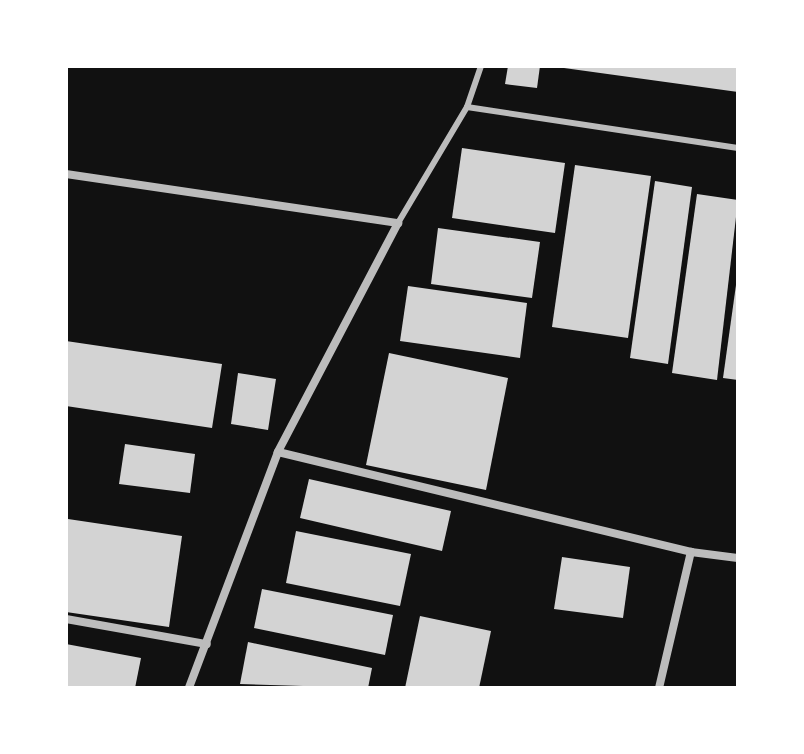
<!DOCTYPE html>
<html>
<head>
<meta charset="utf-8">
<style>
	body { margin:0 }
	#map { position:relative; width:804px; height:754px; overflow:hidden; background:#111; font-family:Roboto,sans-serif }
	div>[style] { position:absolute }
	.building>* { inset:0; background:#d3d3d3 }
	.service>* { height:6px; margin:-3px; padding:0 3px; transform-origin:3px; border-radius:3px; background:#bcbcbc }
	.minor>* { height:8px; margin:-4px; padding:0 4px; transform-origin:4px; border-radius:4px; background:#bcbcbc }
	span { translate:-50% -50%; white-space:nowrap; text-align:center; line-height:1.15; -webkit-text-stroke:6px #fff; paint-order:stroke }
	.frame { position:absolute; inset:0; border:68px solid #fff; pointer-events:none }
</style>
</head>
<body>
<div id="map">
	<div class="building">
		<div style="clip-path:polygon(508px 66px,540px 66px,537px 88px,505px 84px)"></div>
		<div style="clip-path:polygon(738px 66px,738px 92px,564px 68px,564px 66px)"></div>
		<div style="clip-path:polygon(462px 148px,565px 163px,555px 233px,452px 218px)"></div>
		<div style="clip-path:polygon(575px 165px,651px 176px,628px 338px,552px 327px)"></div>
		<div style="clip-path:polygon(655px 181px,692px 187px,668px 364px,630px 358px)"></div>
		<div style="clip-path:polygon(697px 194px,738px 200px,717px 380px,672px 373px)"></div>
		<div style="clip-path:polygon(438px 228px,540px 242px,532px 298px,431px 284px)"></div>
		<div style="clip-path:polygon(736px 285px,738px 286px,738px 380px,723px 378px)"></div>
		<div style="clip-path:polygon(408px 286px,527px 303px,520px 358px,400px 341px)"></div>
		<div style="clip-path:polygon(66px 341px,222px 364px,212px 428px,66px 406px)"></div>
		<div style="clip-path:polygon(389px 353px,508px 378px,486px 490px,366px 465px)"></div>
		<div style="clip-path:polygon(238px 373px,276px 379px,268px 430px,231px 424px)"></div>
		<div style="clip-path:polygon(125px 444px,195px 454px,190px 493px,119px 484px)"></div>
		<div style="clip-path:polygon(309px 479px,451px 511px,442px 551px,300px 518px)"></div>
		<div style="clip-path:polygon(68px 519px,182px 536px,169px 627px,66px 612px)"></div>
		<div style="clip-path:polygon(296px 531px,411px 554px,400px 606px,286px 583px)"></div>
		<div style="clip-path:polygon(562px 557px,630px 567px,623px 618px,554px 609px)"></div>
		<div style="clip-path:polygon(262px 589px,393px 615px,385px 655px,254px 628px)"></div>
		<div style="clip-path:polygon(420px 616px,491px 631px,479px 688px,405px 688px)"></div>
		<div style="clip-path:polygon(248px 642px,372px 668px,368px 688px,240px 684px)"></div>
		<div style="clip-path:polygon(66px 644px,141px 658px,135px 688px,66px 688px)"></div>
	</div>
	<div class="service">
		<div style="left:467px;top:107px;width:274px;rotate:8.6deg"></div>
		<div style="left:398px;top:223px;width:135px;rotate:-59.3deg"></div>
		<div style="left:467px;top:107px;width:43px;rotate:-71.1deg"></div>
	</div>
	<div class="minor">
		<div style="left:66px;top:174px;width:336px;rotate:8.4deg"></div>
		<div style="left:398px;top:223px;width:259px;rotate:117.7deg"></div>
		<div style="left:278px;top:452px;width:252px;rotate:110.7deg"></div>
		<div style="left:278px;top:452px;width:425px;rotate:13.6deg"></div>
		<div style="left:691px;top:552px;width:47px;rotate:7.3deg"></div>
		<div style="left:66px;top:619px;width:143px;rotate:10.1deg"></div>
		<div style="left:659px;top:688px;width:140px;rotate:-76.8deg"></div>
	</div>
	<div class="frame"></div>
</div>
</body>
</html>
